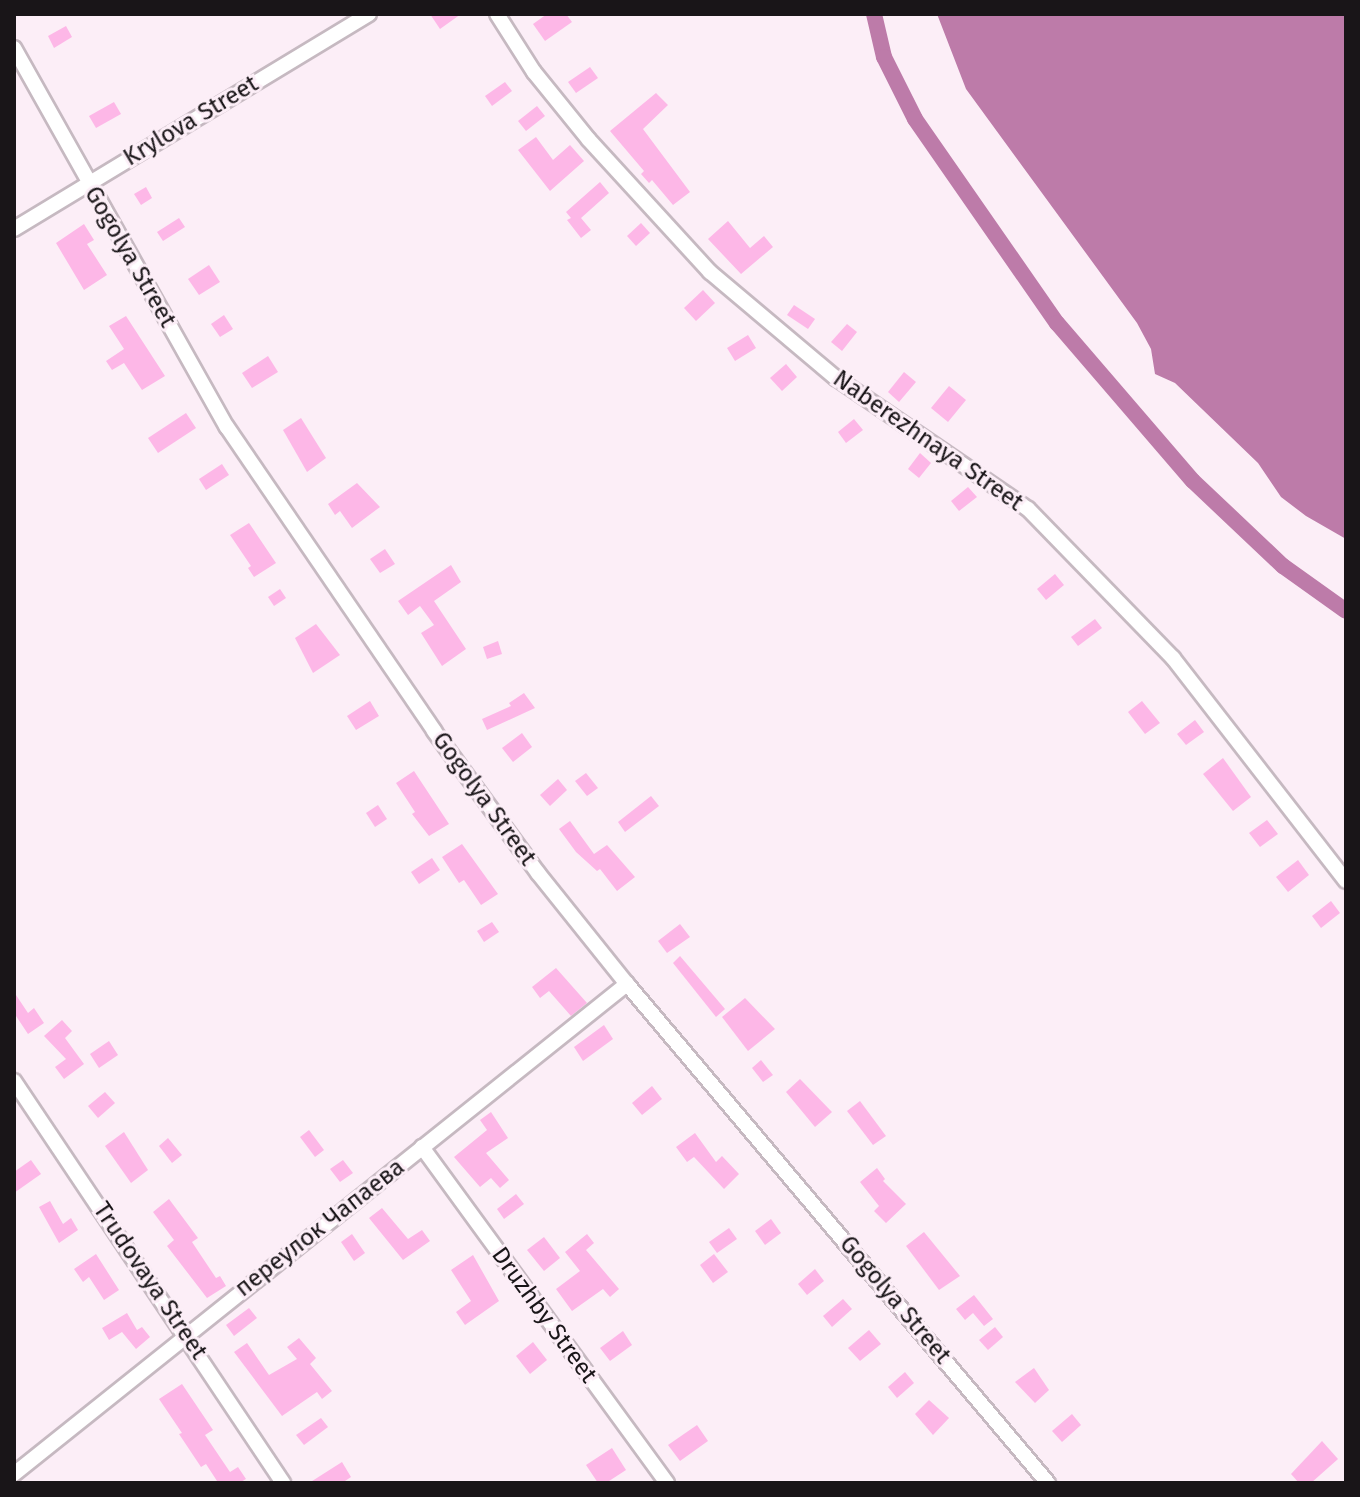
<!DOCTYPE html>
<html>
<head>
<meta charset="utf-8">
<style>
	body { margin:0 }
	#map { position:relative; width:1360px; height:1497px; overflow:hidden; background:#fceef7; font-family:"Fira Sans",sans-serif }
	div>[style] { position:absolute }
	.water>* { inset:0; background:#bd7ba9 }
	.canal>* { height:16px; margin:-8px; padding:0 8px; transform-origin:8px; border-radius:8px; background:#bd7ba9 }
	.building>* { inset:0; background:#fdb7e7 }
	.roads { filter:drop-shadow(2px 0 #c6b9c1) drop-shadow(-2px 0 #c6b9c1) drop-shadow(0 2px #c6b9c1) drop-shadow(0 -2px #c6b9c1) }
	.minor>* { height:14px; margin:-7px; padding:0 7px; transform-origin:7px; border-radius:7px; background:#fff }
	span { translate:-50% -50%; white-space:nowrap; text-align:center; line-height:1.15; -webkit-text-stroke:6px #fceef7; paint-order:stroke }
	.street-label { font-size:24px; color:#191518 }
	.frame { position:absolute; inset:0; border:16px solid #191518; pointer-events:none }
</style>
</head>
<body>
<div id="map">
	<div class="water">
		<div style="clip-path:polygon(937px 14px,1346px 14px,1346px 539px,1306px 516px,1281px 497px,1258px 463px,1175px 383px,1155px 374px,1151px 349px,1137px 323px,966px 89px)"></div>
	</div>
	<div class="canal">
		<div style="left:874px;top:14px;width:44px;rotate:76.9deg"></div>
		<div style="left:884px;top:57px;width:69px;rotate:63.4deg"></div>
		<div style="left:915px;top:119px;width:249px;rotate:55.2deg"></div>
		<div style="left:1057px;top:323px;width:208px;rotate:49.3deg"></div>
		<div style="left:1193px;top:481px;width:124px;rotate:43.4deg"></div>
		<div style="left:1283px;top:566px;width:77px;rotate:35.5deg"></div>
	</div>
	<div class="building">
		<div style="clip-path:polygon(430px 14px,461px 14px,440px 29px)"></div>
		<div style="clip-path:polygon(547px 14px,566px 14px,572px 22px,545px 41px,533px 24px)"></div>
		<div style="clip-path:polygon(66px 26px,72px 37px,54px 48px,48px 36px)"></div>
		<div style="clip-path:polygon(590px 67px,598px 78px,576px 93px,568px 82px)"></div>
		<div style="clip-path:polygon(505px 82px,512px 91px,492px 106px,485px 96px)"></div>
		<div style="clip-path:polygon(656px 93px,668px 105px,643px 129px,690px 192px,673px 205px,652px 180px,649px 183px,641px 174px,644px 171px,610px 131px)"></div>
		<div style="clip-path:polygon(114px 102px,121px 114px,96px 128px,89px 116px)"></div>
		<div style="clip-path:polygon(537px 106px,545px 116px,526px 131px,518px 121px)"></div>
		<div style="clip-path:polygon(536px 137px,553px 160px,570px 145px,584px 161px,550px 191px,518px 150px)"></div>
		<div style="clip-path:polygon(600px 182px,609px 193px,581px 218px,591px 230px,581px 238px,567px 220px,571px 218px,566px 212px)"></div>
		<div style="clip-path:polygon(146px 187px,152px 198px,141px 205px,134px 194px)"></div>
		<div style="clip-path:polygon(179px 218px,185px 227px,163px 241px,157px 232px)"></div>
		<div style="clip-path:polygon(728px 221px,750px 248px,764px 236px,773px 247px,741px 274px,708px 239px)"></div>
		<div style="clip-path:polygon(641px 223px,650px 233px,636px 246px,627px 236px)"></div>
		<div style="clip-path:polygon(84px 224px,94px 240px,87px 244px,107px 275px,84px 290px,56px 243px)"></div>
		<div style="clip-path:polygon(209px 265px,220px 282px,199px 295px,188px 279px)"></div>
		<div style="clip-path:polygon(703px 290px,715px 303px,696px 321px,684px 308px)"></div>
		<div style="clip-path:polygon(794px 305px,815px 319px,808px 329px,787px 315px)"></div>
		<div style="clip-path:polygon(224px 315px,233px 329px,220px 337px,211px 324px)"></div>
		<div style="clip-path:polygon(126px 316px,165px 376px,142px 390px,124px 363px,112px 370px,106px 361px,124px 349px,109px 326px)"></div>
		<div style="clip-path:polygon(847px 324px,857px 332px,842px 351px,831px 342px)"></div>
		<div style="clip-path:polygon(748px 335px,756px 348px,735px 361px,727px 348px)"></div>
		<div style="clip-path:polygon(268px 356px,278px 372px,252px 388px,242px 373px)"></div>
		<div style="clip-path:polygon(786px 364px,797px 377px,782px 391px,770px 378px)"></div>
		<div style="clip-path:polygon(904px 372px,916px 382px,899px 402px,888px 392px)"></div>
		<div style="clip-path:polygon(949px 386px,966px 400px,948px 422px,931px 408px)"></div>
		<div style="clip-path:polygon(186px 413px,196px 428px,158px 453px,148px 438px)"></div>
		<div style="clip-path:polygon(301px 418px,326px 458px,307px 472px,283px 430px)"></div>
		<div style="clip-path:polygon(854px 419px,863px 430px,846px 443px,838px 432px)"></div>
		<div style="clip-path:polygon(920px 453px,931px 463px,919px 478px,908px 469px)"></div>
		<div style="clip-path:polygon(222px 464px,229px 475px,206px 490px,199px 479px)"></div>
		<div style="clip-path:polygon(357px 483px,380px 507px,352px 528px,340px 511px,335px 515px,328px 504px)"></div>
		<div style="clip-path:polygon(968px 487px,977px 497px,959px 511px,951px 501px)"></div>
		<div style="clip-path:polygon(249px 523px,276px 563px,254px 577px,248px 568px,251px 566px,230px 535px)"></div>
		<div style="clip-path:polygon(385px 549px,395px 564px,380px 573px,370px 559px)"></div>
		<div style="clip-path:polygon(451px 565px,461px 582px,434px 601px,466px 649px,442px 666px,421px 633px,434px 625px,420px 606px,408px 615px,398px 601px)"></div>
		<div style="clip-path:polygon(1055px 574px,1064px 585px,1046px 600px,1037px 589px)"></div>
		<div style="clip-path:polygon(280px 589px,286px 598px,274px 606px,268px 597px)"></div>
		<div style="clip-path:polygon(1095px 619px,1102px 628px,1078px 646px,1071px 637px)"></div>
		<div style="clip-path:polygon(316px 624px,340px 655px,313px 673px,295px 638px)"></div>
		<div style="clip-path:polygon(498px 641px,502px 654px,487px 659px,483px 647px)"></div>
		<div style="clip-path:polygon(524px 693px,535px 708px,487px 730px,482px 719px,511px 706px,509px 703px)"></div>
		<div style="clip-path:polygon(370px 701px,379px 716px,356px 730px,347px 716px)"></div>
		<div style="clip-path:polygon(1142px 701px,1160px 723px,1145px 734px,1128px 712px)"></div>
		<div style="clip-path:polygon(1195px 720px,1204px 732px,1186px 745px,1177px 734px)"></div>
		<div style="clip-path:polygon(522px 733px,532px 747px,513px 762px,502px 748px)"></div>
		<div style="clip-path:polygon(1223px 758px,1251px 797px,1233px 811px,1203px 774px)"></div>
		<div style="clip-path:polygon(414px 771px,449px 824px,429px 836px,412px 814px,415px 812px,396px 783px)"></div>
		<div style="clip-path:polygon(586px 773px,598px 788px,587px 796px,575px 781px)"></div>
		<div style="clip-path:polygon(558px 779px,567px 790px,550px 806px,540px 795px)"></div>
		<div style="clip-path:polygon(651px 796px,659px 806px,625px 832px,618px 822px)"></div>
		<div style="clip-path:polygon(378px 805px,387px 819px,375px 827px,366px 813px)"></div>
		<div style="clip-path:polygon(1267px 820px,1278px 834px,1260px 847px,1249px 833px)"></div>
		<div style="clip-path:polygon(570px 821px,594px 854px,607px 845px,635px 877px,617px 891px,600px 869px,597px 871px,576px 852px,559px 829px)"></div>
		<div style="clip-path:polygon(462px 844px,498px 894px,481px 905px,464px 880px,459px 883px,442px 857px)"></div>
		<div style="clip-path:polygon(432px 858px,440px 870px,419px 884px,411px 872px)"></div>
		<div style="clip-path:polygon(1298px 860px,1309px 875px,1288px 892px,1276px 877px)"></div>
		<div style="clip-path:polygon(1331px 901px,1340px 913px,1321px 928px,1312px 916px)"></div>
		<div style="clip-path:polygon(492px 922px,499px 932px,484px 942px,477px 931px)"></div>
		<div style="clip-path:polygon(680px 924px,690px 937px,667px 953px,658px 941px)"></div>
		<div style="clip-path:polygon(680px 956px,725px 1009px,716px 1017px,673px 963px)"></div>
		<div style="clip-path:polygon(556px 968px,587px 1003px,571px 1016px,549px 991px,540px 998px,532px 987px)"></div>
		<div style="clip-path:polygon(14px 992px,28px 1013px,34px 1008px,44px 1023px,28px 1034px,14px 1013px)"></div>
		<div style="clip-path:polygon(745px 998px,775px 1029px,748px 1051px,722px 1017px)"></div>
		<div style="clip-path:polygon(62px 1020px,72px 1031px,65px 1038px,84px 1064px,64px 1079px,55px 1067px,66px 1059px,44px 1036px)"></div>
		<div style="clip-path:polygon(604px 1025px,613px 1039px,583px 1061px,574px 1047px)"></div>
		<div style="clip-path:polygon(109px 1041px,118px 1055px,99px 1068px,90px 1054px)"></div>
		<div style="clip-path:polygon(761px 1060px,773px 1075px,763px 1082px,752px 1068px)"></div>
		<div style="clip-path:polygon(800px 1079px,832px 1112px,815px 1127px,786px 1092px)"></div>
		<div style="clip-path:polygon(652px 1086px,662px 1099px,642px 1115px,632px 1103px)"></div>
		<div style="clip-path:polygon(105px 1092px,115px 1103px,98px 1118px,88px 1106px)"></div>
		<div style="clip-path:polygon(860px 1101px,886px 1136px,873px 1145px,847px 1111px)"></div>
		<div style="clip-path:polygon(491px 1112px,508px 1138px,486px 1153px,509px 1180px,500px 1188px,491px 1178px,480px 1187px,454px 1157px,487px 1130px,480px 1120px)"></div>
		<div style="clip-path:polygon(309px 1130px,324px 1150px,315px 1157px,300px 1137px)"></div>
		<div style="clip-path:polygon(124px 1132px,148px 1170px,131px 1183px,105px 1146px)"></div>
		<div style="clip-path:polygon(695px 1133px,716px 1162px,722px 1156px,739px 1174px,724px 1189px,694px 1157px,687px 1162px,676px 1147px)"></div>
		<div style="clip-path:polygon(168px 1138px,182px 1155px,172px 1163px,159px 1146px)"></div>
		<div style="clip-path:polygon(31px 1160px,41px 1174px,14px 1193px,14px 1172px)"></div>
		<div style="clip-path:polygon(343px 1160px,353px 1173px,340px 1182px,330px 1169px)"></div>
		<div style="clip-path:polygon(877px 1168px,885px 1179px,883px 1181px,906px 1204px,886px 1223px,874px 1211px,879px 1206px,860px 1182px)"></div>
		<div style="clip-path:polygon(516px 1194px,524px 1204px,504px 1219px,497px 1209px)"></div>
		<div style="clip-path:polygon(169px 1199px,198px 1238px,192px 1242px,216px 1278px,220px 1276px,226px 1286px,207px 1298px,167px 1246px,174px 1240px,153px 1212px)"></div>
		<div style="clip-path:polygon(50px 1201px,63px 1224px,71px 1218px,78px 1230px,59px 1243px,39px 1207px)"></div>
		<div style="clip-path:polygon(382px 1208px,408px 1239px,422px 1230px,430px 1241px,403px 1260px,369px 1218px)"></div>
		<div style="clip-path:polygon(771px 1219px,781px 1233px,765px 1245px,755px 1231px)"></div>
		<div style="clip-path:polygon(729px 1228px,737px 1239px,717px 1253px,709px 1242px)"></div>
		<div style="clip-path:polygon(924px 1232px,960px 1276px,939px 1290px,906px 1246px)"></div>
		<div style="clip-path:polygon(352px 1234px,365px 1253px,354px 1261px,341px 1242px)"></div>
		<div style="clip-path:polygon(587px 1234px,594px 1243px,586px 1250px,619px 1289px,610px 1297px,603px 1289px,572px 1311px,556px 1289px,580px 1271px,565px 1252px)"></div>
		<div style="clip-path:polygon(544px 1237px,560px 1258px,544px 1271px,527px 1250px)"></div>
		<div style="clip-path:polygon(96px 1254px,119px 1290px,104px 1300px,89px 1277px,83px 1282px,74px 1269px)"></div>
		<div style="clip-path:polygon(714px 1254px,728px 1272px,713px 1283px,700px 1265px)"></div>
		<div style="clip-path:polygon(473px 1255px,499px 1301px,465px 1325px,456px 1312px,471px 1301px,451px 1270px)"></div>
		<div style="clip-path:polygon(815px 1269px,824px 1281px,807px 1295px,798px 1284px)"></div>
		<div style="clip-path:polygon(974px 1295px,993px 1319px,984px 1326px,973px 1313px,965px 1320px,956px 1309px)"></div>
		<div style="clip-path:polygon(843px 1299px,852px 1309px,832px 1327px,823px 1316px)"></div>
		<div style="clip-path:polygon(249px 1308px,257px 1318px,234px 1336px,226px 1325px)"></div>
		<div style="clip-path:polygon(127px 1313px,137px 1330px,142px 1327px,150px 1337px,136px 1349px,122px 1332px,109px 1340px,102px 1328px)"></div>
		<div style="clip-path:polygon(995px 1327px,1003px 1337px,988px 1350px,979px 1340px)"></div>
		<div style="clip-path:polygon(869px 1330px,881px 1344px,860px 1361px,848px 1348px)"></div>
		<div style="clip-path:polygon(623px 1331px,632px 1345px,610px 1361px,600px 1348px)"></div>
		<div style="clip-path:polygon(299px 1338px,316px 1358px,310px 1364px,332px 1391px,322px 1399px,317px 1392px,282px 1416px,234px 1352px,247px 1343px,269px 1375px,297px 1359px,287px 1347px)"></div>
		<div style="clip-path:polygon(533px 1342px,547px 1360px,530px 1374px,516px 1356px)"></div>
		<div style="clip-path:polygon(1034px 1368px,1049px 1390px,1035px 1403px,1015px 1382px)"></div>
		<div style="clip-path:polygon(905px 1372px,914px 1383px,897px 1398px,888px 1387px)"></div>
		<div style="clip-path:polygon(182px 1384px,213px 1430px,205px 1435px,230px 1472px,238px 1467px,246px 1479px,239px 1483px,214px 1483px,217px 1481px,206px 1464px,201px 1467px,179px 1434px,182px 1433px,159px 1399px)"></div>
		<div style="clip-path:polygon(929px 1400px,949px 1418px,933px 1435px,915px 1414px)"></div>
		<div style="clip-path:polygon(1072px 1414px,1081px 1425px,1062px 1442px,1052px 1431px)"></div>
		<div style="clip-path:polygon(321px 1418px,328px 1427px,304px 1445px,296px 1435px)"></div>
		<div style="clip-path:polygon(697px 1425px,708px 1441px,680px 1461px,668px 1445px)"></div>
		<div style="clip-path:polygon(1322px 1441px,1338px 1459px,1311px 1483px,1299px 1483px,1291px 1474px)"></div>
		<div style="clip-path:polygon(612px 1448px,626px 1470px,606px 1483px,598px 1483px,586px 1465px)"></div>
		<div style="clip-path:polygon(342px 1462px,351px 1477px,342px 1483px,309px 1483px)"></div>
	</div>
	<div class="roads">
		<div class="minor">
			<div style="left:497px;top:14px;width:69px;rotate:57.5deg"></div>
			<div style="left:534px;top:72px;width:87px;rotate:51deg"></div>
			<div style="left:589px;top:140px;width:179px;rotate:47.5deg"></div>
			<div style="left:710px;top:272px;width:165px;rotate:40.1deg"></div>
			<div style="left:836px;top:378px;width:232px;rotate:34.3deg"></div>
			<div style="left:1028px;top:509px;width:208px;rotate:45.8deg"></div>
			<div style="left:1173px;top:658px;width:282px;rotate:52.2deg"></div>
			<div style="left:14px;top:48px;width:435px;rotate:60.7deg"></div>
			<div style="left:227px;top:427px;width:368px;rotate:55.7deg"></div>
			<div style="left:434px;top:731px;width:176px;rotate:53.8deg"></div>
			<div style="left:538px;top:873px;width:142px;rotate:51.3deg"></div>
			<div style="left:627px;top:984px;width:653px;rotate:49.85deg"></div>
			<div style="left:14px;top:229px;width:415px;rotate:-31.2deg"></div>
			<div style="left:14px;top:1081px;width:484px;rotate:56.2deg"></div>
			<div style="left:422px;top:1147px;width:416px;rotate:53.9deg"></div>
			<div style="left:14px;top:1474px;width:785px;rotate:-38.64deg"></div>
		</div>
	</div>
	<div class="street-label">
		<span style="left:191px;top:121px;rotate:-31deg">Krylova Street</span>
		<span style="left:130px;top:257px;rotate:60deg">Gogolya Street</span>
		<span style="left:928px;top:441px;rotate:35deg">Naberezhnaya Street</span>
		<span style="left:484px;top:799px;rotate:54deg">Gogolya Street</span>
		<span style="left:320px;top:1228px;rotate:-38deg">переулок Чапаева</span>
		<span style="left:150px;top:1281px;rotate:56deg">Trudovaya Street</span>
		<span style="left:895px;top:1300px;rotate:50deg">Gogolya Street</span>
		<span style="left:544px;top:1315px;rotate:54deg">Druzhby Street</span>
	</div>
	<div class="frame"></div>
</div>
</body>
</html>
